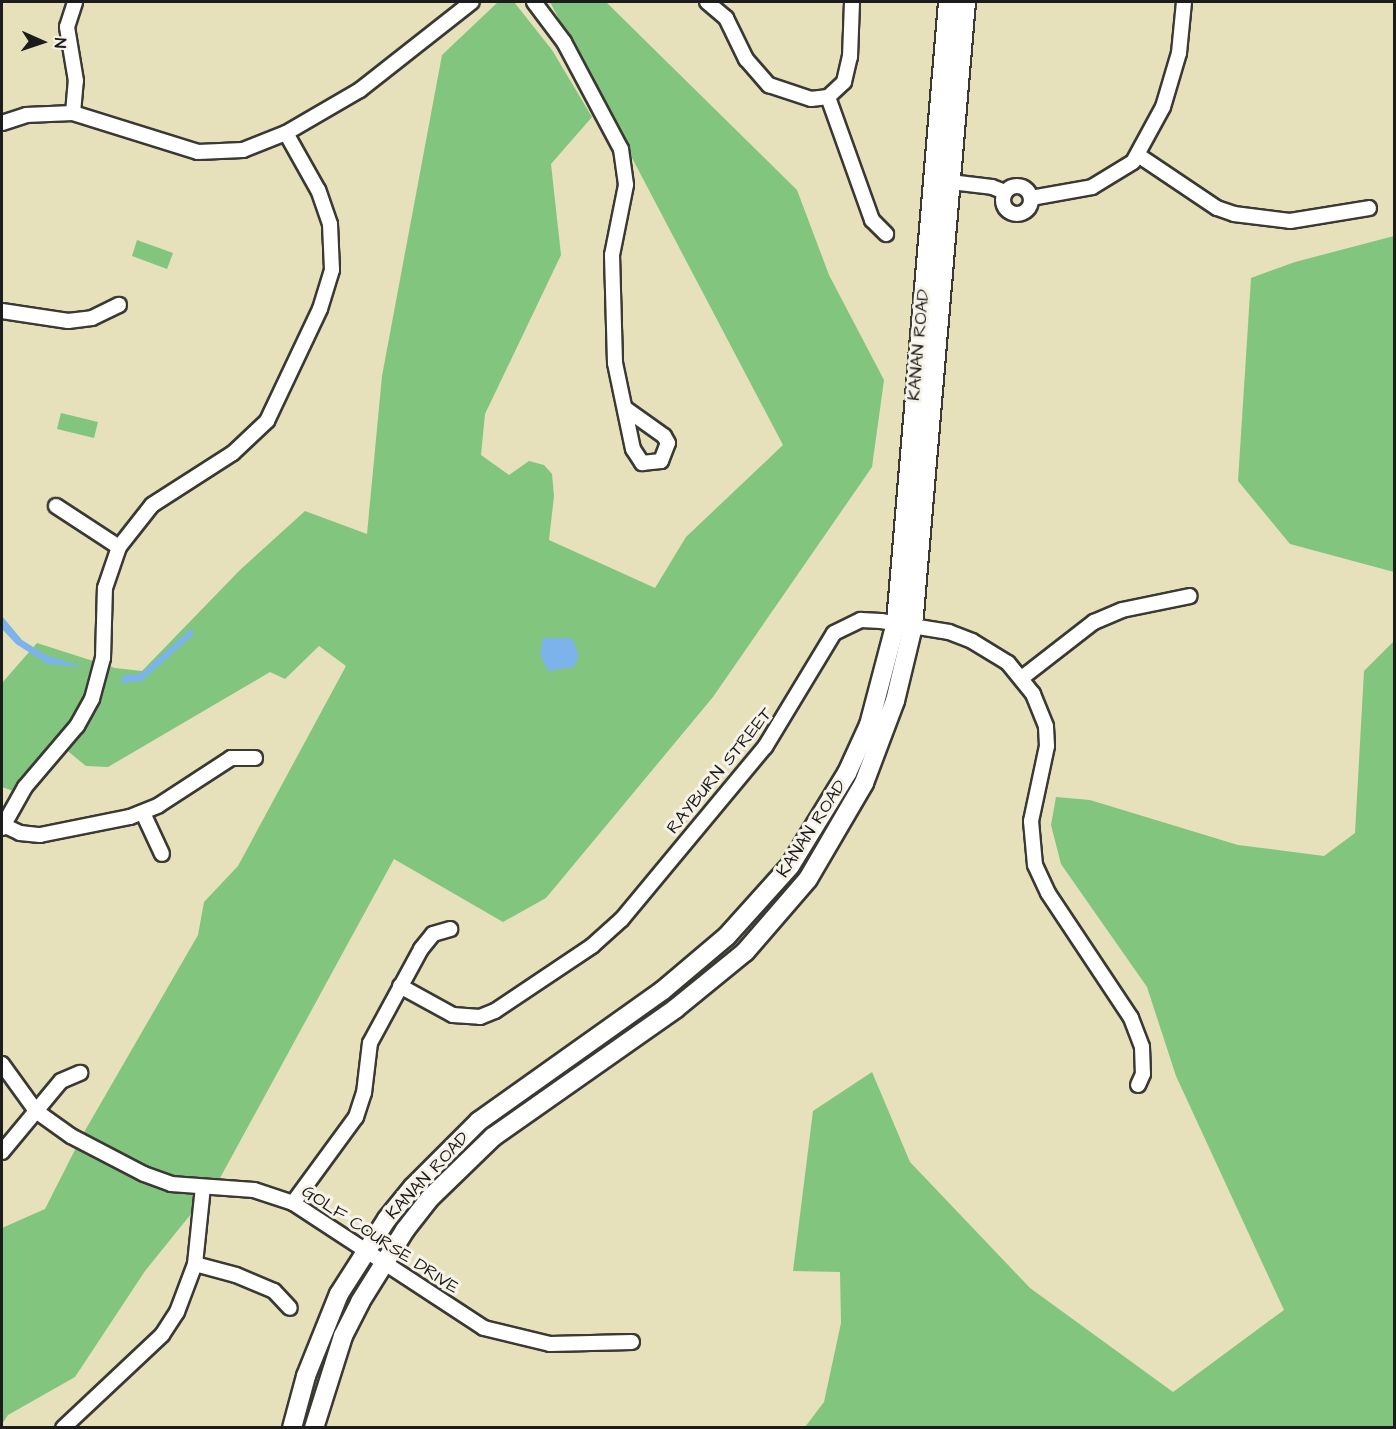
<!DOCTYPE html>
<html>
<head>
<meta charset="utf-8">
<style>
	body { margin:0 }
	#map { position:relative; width:1396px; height:1429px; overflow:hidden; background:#e6e0bb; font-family:"Architects Daughter",sans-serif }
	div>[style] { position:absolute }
	.green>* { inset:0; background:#82c57e }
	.water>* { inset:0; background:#7db3eb }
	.roads { filter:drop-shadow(2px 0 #3a3934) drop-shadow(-2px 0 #3a3934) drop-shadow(0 2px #3a3934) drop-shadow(0 -2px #3a3934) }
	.minor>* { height:14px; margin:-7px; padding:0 7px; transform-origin:7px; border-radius:7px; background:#fff }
	.minor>.ring { margin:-7px; padding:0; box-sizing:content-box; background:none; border:14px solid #fff; border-radius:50% }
	.major>* { height:18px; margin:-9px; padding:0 9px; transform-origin:9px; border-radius:9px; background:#fff }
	span { translate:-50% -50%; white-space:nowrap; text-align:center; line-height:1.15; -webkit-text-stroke:6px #f7f3e8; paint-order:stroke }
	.street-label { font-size:18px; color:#1c1c1c }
	.frame { position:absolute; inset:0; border:3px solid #1c1c1c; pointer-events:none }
	.north { position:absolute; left:12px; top:12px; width:60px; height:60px; -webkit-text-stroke:4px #f7f3e8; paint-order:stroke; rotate:93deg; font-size:16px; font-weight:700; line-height:24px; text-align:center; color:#1c1c1c }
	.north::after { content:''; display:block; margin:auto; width:21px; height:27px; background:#1c1c1c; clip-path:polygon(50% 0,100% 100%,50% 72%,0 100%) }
</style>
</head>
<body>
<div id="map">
	<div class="green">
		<div style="clip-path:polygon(498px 2px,514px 2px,552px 50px,592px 117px,551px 164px,561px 255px,485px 414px,481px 455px,509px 475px,529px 461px,544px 465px,552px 474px,554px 496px,549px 540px,655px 588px,686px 537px,783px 445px,550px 2px,606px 2px,797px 190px,829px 275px,884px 380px,872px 467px,713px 697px,546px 898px,503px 922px,394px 859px,220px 1178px,145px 1271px,75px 1377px,8px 1415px,2px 1424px,2px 1228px,45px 1209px,83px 1134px,198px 935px,204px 902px,238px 866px,346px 666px,319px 646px,285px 679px,270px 672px,108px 767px,86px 766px,53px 739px,13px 791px,2px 787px,2px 683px,37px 643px,115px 668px,142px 671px,240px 570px,305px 511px,367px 534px,382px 376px,442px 55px)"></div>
		<div style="clip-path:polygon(1394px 236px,1394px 572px,1290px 544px,1238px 481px,1251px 278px,1295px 262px)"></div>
		<div style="clip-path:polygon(137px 240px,173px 253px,167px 269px,132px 256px)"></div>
		<div style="clip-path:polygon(61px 413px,98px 422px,94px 438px,57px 429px)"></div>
		<div style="clip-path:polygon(1394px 627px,1394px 1427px,805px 1427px,824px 1402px,841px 1323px,840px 1272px,793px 1271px,813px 1111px,872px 1072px,910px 1162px,1030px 1288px,1173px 1392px,1284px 1310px,1176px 1076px,1147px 987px,1061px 864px,1051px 825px,1056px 797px,1090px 800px,1238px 845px,1324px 856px,1355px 833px,1364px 671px,1393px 642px)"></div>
	</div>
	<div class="water">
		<div style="clip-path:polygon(2px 616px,22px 640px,46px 655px,84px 667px,48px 664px,16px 644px,2px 629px)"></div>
		<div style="clip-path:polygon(191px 629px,194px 634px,142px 681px,120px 683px,124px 675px,140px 674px)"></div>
		<div style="clip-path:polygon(543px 638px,572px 638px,579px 656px,574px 667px,548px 671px,540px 654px)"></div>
	</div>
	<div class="roads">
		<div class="minor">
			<div style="left:534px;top:2px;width:50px;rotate:53.1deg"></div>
			<div style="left:564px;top:42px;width:121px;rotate:62deg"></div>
			<div style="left:621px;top:149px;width:36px;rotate:82deg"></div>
			<div style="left:626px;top:185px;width:71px;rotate:101.3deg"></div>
			<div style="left:612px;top:255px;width:108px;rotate:88.4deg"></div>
			<div style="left:615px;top:363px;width:88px;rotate:78.2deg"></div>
			<div style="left:633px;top:449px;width:17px;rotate:57deg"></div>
			<div style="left:642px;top:463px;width:19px;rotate:-6deg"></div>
			<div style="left:661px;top:461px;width:19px;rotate:-69deg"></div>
			<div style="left:668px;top:443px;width:8px;rotate:-120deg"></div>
			<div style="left:664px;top:436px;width:47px;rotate:-144.6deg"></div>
			<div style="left:707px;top:2px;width:25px;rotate:40deg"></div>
			<div style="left:726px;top:18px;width:46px;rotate:64deg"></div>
			<div style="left:746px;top:59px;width:35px;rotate:49deg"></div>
			<div style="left:769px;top:85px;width:44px;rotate:18.4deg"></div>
			<div style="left:811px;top:99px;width:17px;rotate:-7deg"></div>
			<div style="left:828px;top:97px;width:131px;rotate:70.3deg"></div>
			<div style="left:872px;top:220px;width:20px;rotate:45deg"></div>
			<div style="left:828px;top:97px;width:22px;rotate:-43deg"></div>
			<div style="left:844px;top:82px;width:26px;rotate:-77deg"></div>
			<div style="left:850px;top:57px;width:55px;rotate:-87.9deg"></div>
			<div style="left:73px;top:113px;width:32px;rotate:-85deg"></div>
			<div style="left:76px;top:81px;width:55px;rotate:-99.5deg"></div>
			<div style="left:67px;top:27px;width:26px;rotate:-72deg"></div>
			<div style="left:2px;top:123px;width:25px;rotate:-18deg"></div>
			<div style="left:26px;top:115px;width:47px;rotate:-2.4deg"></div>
			<div style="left:73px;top:113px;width:131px;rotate:17.3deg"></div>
			<div style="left:198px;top:152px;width:45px;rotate:-2.5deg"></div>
			<div style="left:243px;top:150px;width:46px;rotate:-21.6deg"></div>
			<div style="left:286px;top:133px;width:86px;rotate:-30.2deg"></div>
			<div style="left:360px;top:90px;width:142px;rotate:-38.2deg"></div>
			<div style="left:1138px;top:155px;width:95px;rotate:33.9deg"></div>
			<div style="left:1217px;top:208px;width:18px;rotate:19deg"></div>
			<div style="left:1234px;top:214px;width:56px;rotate:7.1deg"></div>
			<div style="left:1290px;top:221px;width:80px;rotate:-9.3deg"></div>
			<div style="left:942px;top:181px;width:50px;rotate:6.8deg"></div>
			<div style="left:992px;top:187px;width:14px;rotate:21deg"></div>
			<div class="ring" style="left:1003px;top:186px;width:14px;height:14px"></div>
			<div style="left:1031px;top:198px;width:62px;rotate:-10.2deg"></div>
			<div style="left:1092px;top:187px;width:48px;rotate:-31.4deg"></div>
			<div style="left:1133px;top:162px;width:63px;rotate:-61.4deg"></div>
			<div style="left:1163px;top:107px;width:56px;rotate:-73.5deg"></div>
			<div style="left:1179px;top:53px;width:51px;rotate:-84.4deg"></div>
			<div style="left:2px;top:311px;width:67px;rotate:8.6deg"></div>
			<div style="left:68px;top:321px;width:24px;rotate:-7deg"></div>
			<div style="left:92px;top:318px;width:30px;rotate:-26deg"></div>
			<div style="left:56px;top:506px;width:75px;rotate:33.1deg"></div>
			<div style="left:1023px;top:677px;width:90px;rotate:-37.8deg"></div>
			<div style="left:1094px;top:622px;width:30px;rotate:-23deg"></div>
			<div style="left:1122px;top:610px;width:69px;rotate:-11.6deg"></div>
			<div style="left:143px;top:813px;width:45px;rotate:65.1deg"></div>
			<div style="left:3px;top:825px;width:19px;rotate:25deg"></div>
			<div style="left:20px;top:833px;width:20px;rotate:6deg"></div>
			<div style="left:40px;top:835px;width:92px;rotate:-11.3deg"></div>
			<div style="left:130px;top:817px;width:31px;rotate:-22deg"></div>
			<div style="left:159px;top:805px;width:86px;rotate:-33.1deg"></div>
			<div style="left:231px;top:758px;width:24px"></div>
			<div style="left:2px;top:828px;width:47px;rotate:-60.7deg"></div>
			<div style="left:25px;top:787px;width:80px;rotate:-49.6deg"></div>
			<div style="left:77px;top:726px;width:31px;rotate:-61deg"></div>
			<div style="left:92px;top:699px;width:42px;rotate:-75deg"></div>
			<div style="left:103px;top:658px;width:70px;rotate:-88.4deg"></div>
			<div style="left:105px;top:588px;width:43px;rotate:-71.1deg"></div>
			<div style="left:119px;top:547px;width:53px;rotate:-51.8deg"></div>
			<div style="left:152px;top:505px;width:96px;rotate:-32.7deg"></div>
			<div style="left:233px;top:453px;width:47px;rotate:-43.3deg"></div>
			<div style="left:267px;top:421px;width:124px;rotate:-64.7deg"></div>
			<div style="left:320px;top:309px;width:41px;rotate:-72.9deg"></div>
			<div style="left:332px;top:270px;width:46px;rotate:-92.5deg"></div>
			<div style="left:330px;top:224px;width:36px;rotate:-109deg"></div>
			<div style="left:318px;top:190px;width:65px;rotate:-119.3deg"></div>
			<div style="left:400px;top:986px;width:60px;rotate:28.7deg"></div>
			<div style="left:453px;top:1015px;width:27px;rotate:4deg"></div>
			<div style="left:480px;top:1017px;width:16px;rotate:-22deg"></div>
			<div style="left:495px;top:1011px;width:117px;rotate:-33.8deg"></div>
			<div style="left:592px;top:946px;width:40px;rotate:-42deg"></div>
			<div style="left:622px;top:919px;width:224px;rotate:-50.3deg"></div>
			<div style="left:765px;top:747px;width:133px;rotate:-58.8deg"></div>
			<div style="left:834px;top:633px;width:30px;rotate:-26deg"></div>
			<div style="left:861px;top:620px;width:20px;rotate:3deg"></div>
			<div style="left:881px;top:621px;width:69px;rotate:9.2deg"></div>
			<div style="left:949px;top:632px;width:25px;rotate:21deg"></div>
			<div style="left:972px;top:641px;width:42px;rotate:31.4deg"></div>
			<div style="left:1008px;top:663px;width:40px;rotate:51deg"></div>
			<div style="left:1033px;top:694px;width:35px;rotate:68deg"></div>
			<div style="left:1046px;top:727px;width:19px;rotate:87deg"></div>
			<div style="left:1047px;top:746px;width:77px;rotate:102deg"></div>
			<div style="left:1031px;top:821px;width:44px;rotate:84.8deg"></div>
			<div style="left:1035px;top:865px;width:31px;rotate:65deg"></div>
			<div style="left:1048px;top:893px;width:150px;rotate:56.4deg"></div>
			<div style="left:1131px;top:1018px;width:31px;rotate:69deg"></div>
			<div style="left:1142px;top:1047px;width:27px;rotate:88deg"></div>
			<div style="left:1143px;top:1074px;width:12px;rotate:114deg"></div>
			<div style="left:2px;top:1064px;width:58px;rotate:54.1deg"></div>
			<div style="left:36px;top:1111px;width:43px;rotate:35.5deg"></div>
			<div style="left:71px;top:1136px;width:82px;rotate:27.5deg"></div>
			<div style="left:144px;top:1174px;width:29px;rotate:20deg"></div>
			<div style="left:171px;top:1184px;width:83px;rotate:4.1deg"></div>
			<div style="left:254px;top:1190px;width:41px;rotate:18.4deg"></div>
			<div style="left:293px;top:1203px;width:228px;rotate:33.2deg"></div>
			<div style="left:484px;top:1328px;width:68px;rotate:13.6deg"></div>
			<div style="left:550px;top:1344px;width:82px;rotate:-1.4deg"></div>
			<div style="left:2px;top:1152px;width:92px;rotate:-50.3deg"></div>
			<div style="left:61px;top:1081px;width:21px;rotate:-23deg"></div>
			<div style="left:293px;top:1203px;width:107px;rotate:-53.8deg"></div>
			<div style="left:356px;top:1117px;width:25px;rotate:-72deg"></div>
			<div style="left:364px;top:1093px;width:50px;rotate:-83.2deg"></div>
			<div style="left:370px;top:1043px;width:107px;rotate:-61.5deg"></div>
			<div style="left:421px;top:949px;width:19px;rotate:-51deg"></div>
			<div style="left:433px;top:934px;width:18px;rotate:-16deg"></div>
			<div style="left:195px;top:1264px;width:42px;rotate:15deg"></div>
			<div style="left:236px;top:1275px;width:41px;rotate:22.8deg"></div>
			<div style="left:274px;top:1291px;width:23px;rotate:47deg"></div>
			<div style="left:63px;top:1428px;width:136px;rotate:-43.2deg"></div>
			<div style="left:162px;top:1335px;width:27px;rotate:-57deg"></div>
			<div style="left:177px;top:1312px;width:51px;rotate:-69.4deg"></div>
			<div style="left:195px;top:1264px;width:77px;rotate:-84.1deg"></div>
		</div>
		<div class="major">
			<div style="left:292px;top:1428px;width:54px;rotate:-74.9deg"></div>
			<div style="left:306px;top:1376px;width:88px;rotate:-68.1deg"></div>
			<div style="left:339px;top:1294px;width:89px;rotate:-57.4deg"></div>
			<div style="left:387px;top:1219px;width:41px;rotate:-50.9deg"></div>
			<div style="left:413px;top:1187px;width:93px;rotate:-45deg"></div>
			<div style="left:479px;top:1121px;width:224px;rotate:-35.4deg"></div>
			<div style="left:662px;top:991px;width:85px;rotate:-40.2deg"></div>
			<div style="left:727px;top:936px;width:94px;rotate:-48deg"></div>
			<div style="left:790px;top:866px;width:109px;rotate:-58.5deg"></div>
			<div style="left:847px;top:773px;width:53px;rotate:-65.4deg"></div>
			<div style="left:869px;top:725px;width:106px;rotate:-75.2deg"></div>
			<div style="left:896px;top:623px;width:623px;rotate:-85.21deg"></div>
			<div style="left:314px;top:1428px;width:96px;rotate:-72.5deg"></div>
			<div style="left:343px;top:1336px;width:38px;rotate:-63deg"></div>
			<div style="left:360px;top:1302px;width:85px;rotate:-58deg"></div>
			<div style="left:405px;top:1230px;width:39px;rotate:-52deg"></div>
			<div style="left:429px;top:1199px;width:89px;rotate:-44.1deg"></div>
			<div style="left:493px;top:1137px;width:223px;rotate:-35.1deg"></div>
			<div style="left:675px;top:1009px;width:90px;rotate:-39.2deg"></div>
			<div style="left:745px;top:952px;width:96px;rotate:-49.2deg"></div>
			<div style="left:808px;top:879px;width:111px;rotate:-59.7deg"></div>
			<div style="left:864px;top:783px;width:88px;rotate:-69.3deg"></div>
			<div style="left:895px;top:701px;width:77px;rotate:-76.5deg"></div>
			<div style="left:913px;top:626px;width:626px;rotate:-85.15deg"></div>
		</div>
	</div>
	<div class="street-label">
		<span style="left:919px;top:345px;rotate:-85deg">KANAN ROAD</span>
		<span style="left:720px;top:771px;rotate:-51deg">RAYBURN STREET</span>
		<span style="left:812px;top:829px;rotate:-57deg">KANAN ROAD</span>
		<span style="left:428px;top:1176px;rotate:-47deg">KANAN ROAD</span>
		<span style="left:380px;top:1240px;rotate:33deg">GOLF COURSE DRIVE</span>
	</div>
	<div class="frame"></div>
	<div class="north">N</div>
</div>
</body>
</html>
